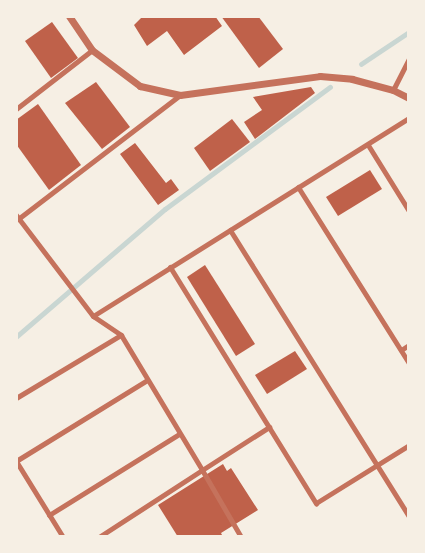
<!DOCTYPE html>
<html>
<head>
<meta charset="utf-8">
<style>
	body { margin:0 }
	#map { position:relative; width:425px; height:553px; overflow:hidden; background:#f6efe4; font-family:"Source Sans 3",sans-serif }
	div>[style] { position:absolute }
	.stream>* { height:4.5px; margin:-2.25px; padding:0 2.25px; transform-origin:2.25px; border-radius:2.25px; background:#c9d6d2 }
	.building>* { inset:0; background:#bf614a }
	.minor>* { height:5px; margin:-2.5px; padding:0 2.5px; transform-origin:2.5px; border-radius:2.5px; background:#c5725c }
	.tertiary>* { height:7px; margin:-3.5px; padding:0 3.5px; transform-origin:3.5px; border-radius:3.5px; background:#c5725c }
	span { translate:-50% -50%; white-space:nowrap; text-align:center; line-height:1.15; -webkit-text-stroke:5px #f6efe4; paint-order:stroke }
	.frame { position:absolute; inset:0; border:18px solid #f6efe4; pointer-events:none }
</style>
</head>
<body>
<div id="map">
	<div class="stream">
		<div style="left:361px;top:64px;width:58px;rotate:-33.7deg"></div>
		<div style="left:16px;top:337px;width:196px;rotate:-40.7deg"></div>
		<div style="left:165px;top:209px;width:205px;rotate:-36.5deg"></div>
	</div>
	<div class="building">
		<div style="clip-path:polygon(143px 16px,215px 16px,222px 26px,184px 55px,167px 31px,147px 46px,134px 25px)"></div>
		<div style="clip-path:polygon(221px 16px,258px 16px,283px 49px,259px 68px)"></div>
		<div style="clip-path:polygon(52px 22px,78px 58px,51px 78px,25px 41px)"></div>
		<div style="clip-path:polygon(96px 82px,130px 127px,102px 149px,65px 103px)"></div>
		<div style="clip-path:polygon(311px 87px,315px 93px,255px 139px,244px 122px,262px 110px,253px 97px)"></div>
		<div style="clip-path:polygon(38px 104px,81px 165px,49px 190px,16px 144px,16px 120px)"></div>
		<div style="clip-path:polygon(232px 119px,250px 142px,210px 171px,194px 148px)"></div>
		<div style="clip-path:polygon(135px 143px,166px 183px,171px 179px,179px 190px,158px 205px,120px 154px)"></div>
		<div style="clip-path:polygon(370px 170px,382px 189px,338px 216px,326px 197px)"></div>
		<div style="clip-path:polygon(205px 265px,255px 344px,236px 356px,187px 277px)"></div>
		<div style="clip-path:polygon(295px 351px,307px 369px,267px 394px,255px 375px)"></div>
		<div style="clip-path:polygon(223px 464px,227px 471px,231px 468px,258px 510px,221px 533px,223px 537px,178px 537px,158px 505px)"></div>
	</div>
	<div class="minor">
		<div style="left:393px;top:90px;width:36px;rotate:-63deg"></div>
		<div style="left:16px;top:109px;width:96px;rotate:-37.8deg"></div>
		<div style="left:368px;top:145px;width:78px;rotate:58.2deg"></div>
		<div style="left:298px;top:187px;width:208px;rotate:57.8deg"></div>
		<div style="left:16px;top:215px;width:127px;rotate:52.7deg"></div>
		<div style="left:93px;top:316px;width:34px;rotate:34deg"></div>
		<div style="left:121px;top:335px;width:157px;rotate:59deg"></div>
		<div style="left:202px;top:470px;width:123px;rotate:147deg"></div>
		<div style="left:18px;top:219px;width:204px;rotate:-37.4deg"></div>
		<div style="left:230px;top:230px;width:338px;rotate:58deg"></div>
		<div style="left:170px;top:267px;width:278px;rotate:58.3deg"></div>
		<div style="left:316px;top:503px;width:110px;rotate:-31.9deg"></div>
		<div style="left:93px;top:316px;width:373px;rotate:-32.1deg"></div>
		<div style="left:401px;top:350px;width:9px;rotate:-32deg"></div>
		<div style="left:16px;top:398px;width:122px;rotate:-31deg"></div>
		<div style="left:16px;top:461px;width:154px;rotate:-31.7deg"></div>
		<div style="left:16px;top:461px;width:89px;rotate:58.3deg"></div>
		<div style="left:49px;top:515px;width:153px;rotate:-31.9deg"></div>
		<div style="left:241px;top:537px;width:78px;rotate:-120.2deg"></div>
		<div style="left:202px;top:470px;width:80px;rotate:-32.7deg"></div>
	</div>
	<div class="tertiary">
		<div style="left:69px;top:16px;width:41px;rotate:55.9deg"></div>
		<div style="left:92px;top:50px;width:60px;rotate:36.9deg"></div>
		<div style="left:140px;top:86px;width:41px;rotate:12.7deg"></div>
		<div style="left:180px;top:95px;width:141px;rotate:-7.7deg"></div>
		<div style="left:320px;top:76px;width:32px;rotate:5deg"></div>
		<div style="left:352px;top:79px;width:42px;rotate:15deg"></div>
		<div style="left:393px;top:90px;width:18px;rotate:27deg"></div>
	</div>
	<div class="frame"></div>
</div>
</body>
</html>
